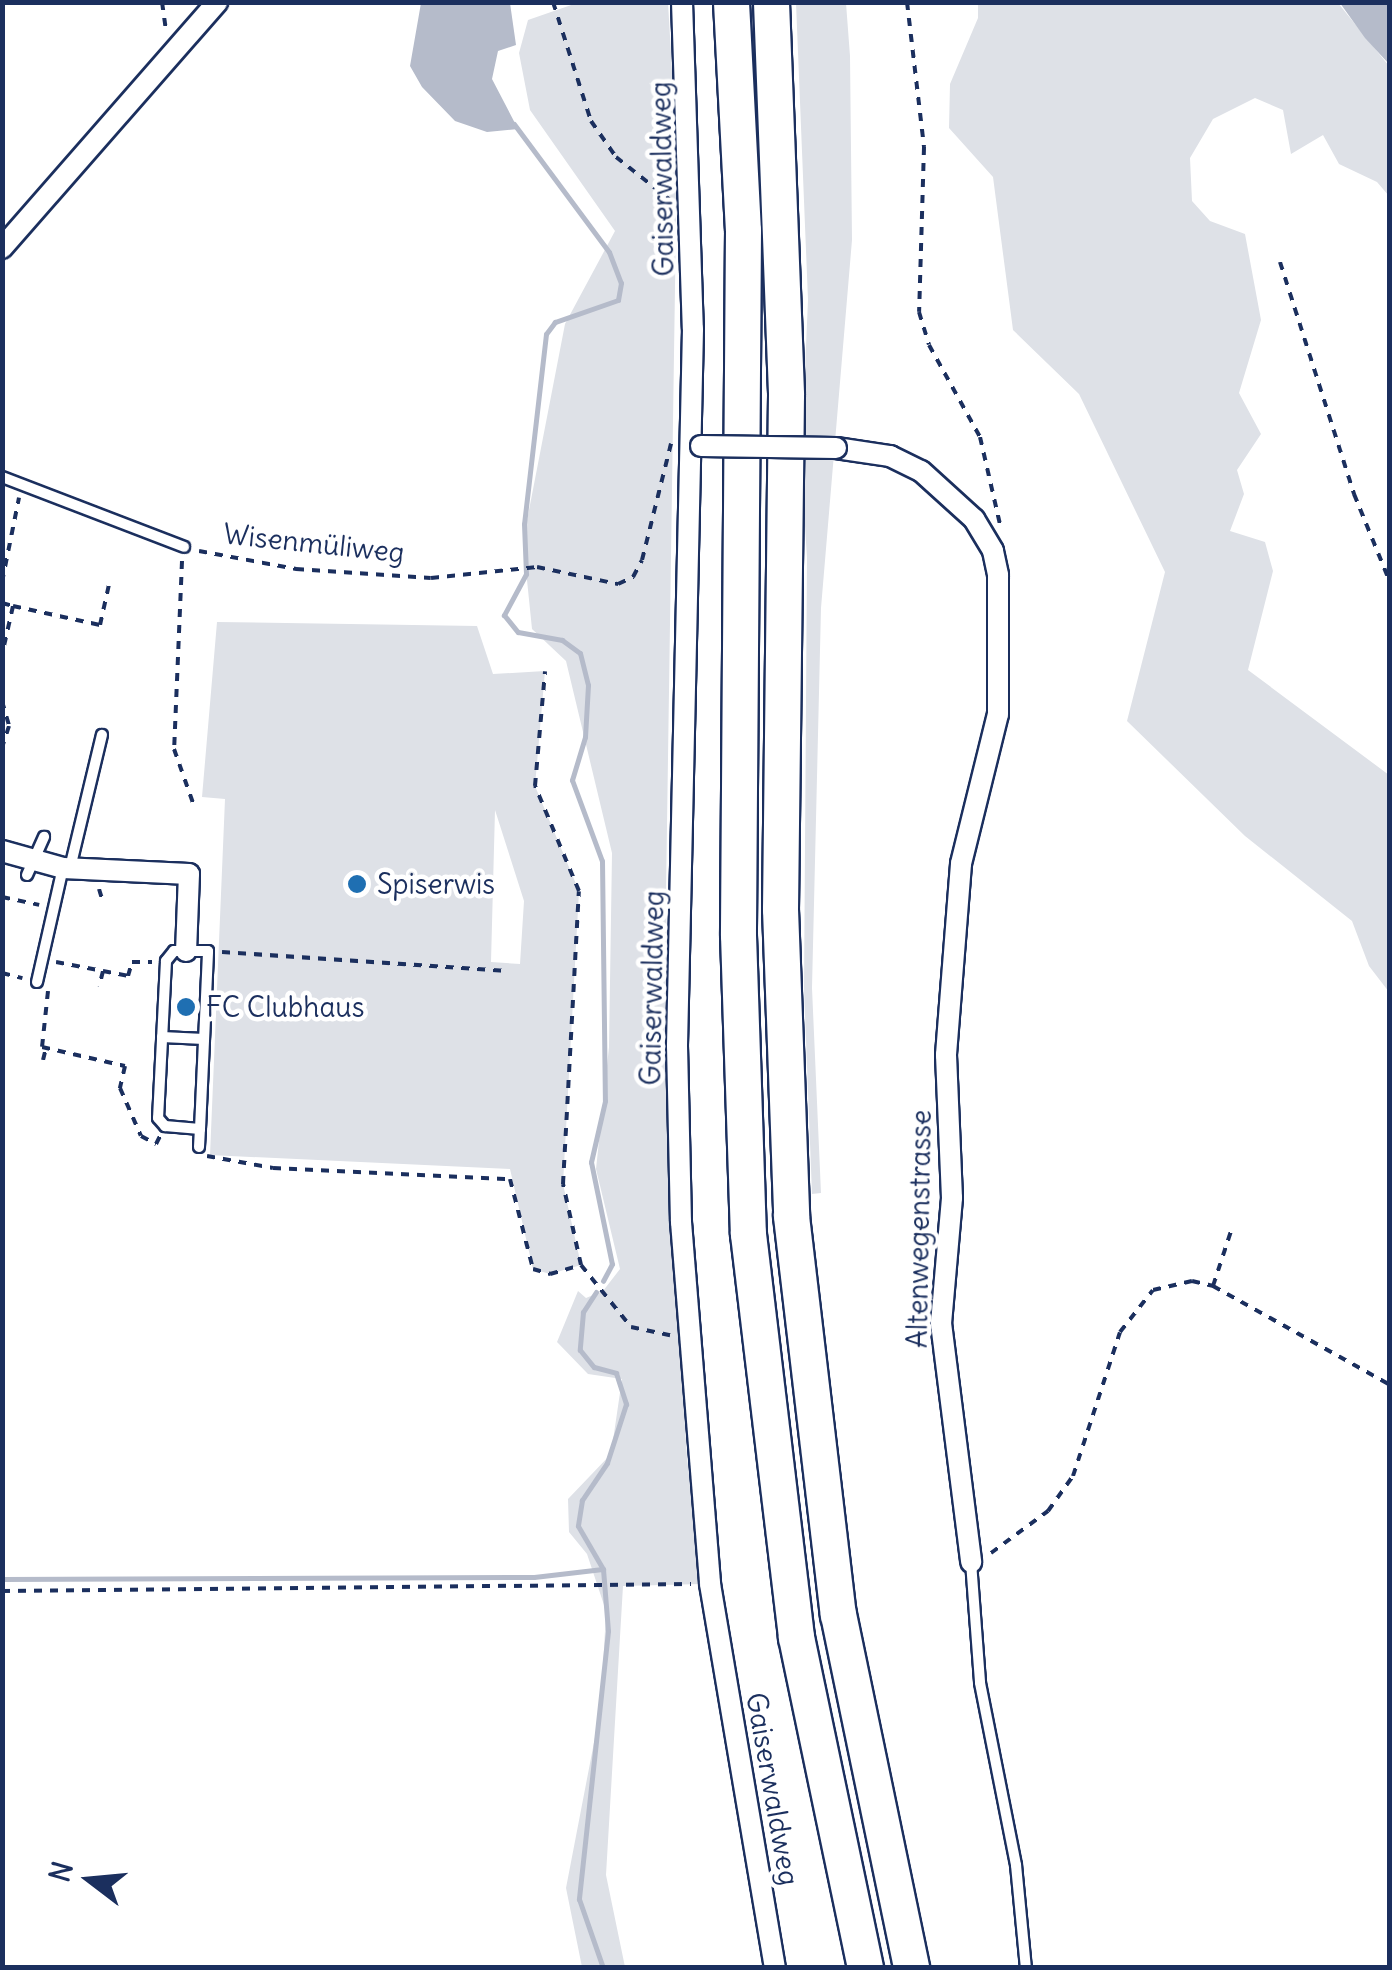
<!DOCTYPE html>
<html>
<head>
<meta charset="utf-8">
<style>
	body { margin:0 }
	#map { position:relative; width:1392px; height:1970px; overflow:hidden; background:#fff; font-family:Delius,sans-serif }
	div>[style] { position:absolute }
	.green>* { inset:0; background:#dee1e7 }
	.water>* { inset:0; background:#b5bbca }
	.stream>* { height:5px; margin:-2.5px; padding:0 2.5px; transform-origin:2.5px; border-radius:2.5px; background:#b5bbca }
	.path>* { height:4px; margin-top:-2px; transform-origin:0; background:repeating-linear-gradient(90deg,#1b2f5e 0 8px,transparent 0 16px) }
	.roads { filter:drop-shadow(2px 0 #1b2f5e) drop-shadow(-2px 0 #1b2f5e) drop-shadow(0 2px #1b2f5e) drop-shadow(0 -2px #1b2f5e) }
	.service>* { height:10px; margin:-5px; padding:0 5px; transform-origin:5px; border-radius:5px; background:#fff }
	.minor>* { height:20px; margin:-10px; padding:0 10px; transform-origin:10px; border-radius:10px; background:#fff }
	.motorway>* { height:35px; margin:-17.5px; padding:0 17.5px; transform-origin:17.5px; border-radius:17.5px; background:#fff }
	.bridges { filter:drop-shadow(2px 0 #1b2f5e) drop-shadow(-2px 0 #1b2f5e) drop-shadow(0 2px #1b2f5e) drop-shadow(0 -2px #1b2f5e) }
	.minor-bridge>* { height:20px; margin:-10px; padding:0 10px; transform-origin:10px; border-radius:10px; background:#fff }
	.dots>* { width:28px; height:28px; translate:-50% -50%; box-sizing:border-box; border:5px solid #fff; border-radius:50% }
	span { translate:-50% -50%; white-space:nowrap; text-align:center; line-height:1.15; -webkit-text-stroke:9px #fff; paint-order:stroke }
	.street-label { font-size:28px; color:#1b2f5e }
	.poi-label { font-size:28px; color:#1b2f5e }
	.left { translate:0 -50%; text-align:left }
	.frame { position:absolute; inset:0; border:5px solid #1b2f5e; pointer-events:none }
	.north { position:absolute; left:40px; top:1830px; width:100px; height:100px; -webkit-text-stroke:8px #fff; paint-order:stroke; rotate:286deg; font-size:28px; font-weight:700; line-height:40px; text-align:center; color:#1b2f5e }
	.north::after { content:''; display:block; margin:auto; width:35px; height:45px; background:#1b2f5e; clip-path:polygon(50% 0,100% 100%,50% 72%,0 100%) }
</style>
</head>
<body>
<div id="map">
	<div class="green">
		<div style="clip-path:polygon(577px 3px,668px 3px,677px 153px,666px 893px,671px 1200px,687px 1458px,702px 1584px,623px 1586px,606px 1875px,625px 1967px,582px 1967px,566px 1888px,601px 1706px,606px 1611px,587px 1554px,569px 1532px,568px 1499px,611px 1454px,622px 1379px,588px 1374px,557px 1342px,578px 1291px,586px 1298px,603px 1291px,620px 1269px,596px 1169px,609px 1047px,612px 853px,566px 661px,532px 629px,523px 541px,565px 324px,615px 231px,530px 110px,519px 53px,528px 20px)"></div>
		<div style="clip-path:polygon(796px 3px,846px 3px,850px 56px,852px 240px,821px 608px,812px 988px,821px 1193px,812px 1194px,804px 989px,807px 558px,801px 462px,808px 300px)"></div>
		<div style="clip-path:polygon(978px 3px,1338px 3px,1389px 66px,1389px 196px,1377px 182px,1339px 164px,1323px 135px,1291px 154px,1283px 110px,1255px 98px,1213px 119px,1190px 158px,1192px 201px,1210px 221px,1245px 234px,1261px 320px,1239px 393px,1261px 434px,1237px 470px,1244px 494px,1230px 531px,1265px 542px,1273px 571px,1248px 670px,1389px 775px,1389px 992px,1369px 966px,1352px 921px,1245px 836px,1127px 721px,1165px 572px,1079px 394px,1013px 330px,993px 177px,949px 128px,950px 84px,978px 18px)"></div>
		<div style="clip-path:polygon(evenodd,217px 622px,477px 626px,493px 674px,545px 671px,535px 786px,579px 891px,563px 1184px,581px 1265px,550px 1274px,533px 1269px,510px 1169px,210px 1155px,225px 799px,202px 797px,217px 622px,495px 810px,524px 901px,520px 964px,491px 962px,495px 810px)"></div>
	</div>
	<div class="water">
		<div style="clip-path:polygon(421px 3px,510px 3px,516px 45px,498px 51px,492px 79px,518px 129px,487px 132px,455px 121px,422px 87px,410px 66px)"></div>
		<div style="clip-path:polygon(1340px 3px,1389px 3px,1389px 64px,1365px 38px)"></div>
	</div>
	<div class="stream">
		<div style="left:514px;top:124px;width:159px;rotate:53.4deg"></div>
		<div style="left:609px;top:252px;width:33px;rotate:69deg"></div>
		<div style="left:621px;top:283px;width:17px;rotate:100deg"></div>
		<div style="left:618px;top:300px;width:67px;rotate:160.8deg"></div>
		<div style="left:555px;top:322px;width:15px;rotate:127deg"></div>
		<div style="left:546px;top:334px;width:191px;rotate:96.6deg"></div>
		<div style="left:524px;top:524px;width:50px;rotate:87.7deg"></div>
		<div style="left:526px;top:574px;width:47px;rotate:118.2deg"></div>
		<div style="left:504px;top:615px;width:22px;rotate:51deg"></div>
		<div style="left:518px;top:632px;width:45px;rotate:10.3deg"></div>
		<div style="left:562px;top:640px;width:22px;rotate:36deg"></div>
		<div style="left:580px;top:653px;width:33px;rotate:76deg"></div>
		<div style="left:588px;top:685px;width:52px;rotate:93.3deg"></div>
		<div style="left:585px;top:737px;width:45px;rotate:106.8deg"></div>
		<div style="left:572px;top:780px;width:86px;rotate:69.7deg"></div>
		<div style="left:602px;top:861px;width:240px;rotate:89.3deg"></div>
		<div style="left:605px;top:1101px;width:63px;rotate:102.9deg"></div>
		<div style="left:591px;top:1162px;width:104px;rotate:78.4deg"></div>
		<div style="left:612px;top:1264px;width:19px;rotate:118deg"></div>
		<div style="left:596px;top:1292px;width:24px;rotate:123deg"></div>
		<div style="left:583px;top:1312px;width:38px;rotate:95deg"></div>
		<div style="left:580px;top:1350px;width:22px;rotate:51deg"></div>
		<div style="left:594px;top:1367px;width:23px;rotate:15deg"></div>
		<div style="left:616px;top:1373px;width:33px;rotate:72deg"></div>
		<div style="left:626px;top:1404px;width:62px;rotate:107.9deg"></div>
		<div style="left:607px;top:1463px;width:45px;rotate:124deg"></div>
		<div style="left:582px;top:1500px;width:26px;rotate:99deg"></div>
		<div style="left:578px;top:1526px;width:50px;rotate:59.8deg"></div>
		<div style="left:603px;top:1569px;width:62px;rotate:85.4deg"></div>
		<div style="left:608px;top:1631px;width:270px;rotate:96.2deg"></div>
		<div style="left:579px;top:1899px;width:73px;rotate:70.8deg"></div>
		<div style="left:2px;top:1579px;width:532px;rotate:-0.22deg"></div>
		<div style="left:534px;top:1577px;width:69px;rotate:-6.6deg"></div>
	</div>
	<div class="path">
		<div style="left:162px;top:2px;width:29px;rotate:82deg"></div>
		<div style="left:553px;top:2px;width:125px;rotate:72.3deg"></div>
		<div style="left:591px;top:121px;width:44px;rotate:55.2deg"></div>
		<div style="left:616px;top:157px;width:68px;rotate:38.4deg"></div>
		<div style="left:907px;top:2px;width:146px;rotate:83.3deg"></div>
		<div style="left:924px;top:147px;width:165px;rotate:91.7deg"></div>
		<div style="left:919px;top:312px;width:34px;rotate:73deg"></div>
		<div style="left:929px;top:345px;width:105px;rotate:61deg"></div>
		<div style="left:980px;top:437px;width:89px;rotate:77.1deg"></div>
		<div style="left:1280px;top:262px;width:244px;rotate:72.3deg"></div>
		<div style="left:1354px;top:494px;width:95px;rotate:67.8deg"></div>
		<div style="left:199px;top:551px;width:99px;rotate:10.5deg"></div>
		<div style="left:296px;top:569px;width:135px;rotate:3.8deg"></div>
		<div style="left:431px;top:578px;width:107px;rotate:-5.9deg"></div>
		<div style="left:537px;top:567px;width:83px;rotate:11.9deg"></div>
		<div style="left:618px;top:584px;width:17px;rotate:-25deg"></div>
		<div style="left:633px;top:577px;width:19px;rotate:-62deg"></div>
		<div style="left:642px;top:560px;width:120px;rotate:-76deg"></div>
		<div style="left:182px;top:561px;width:188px;rotate:92.4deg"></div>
		<div style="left:174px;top:749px;width:57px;rotate:70.6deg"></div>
		<div style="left:2px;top:582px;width:86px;rotate:-78.6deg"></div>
		<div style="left:2px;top:603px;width:11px;rotate:15deg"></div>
		<div style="left:13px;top:606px;width:50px;rotate:102.7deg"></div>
		<div style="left:13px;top:606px;width:89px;rotate:12.3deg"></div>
		<div style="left:100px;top:625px;width:46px;rotate:-77.5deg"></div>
		<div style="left:2px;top:701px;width:26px;rotate:74deg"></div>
		<div style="left:9px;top:726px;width:22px;rotate:108deg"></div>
		<div style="left:99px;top:889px;width:14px;rotate:73deg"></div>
		<div style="left:2px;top:897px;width:38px;rotate:12deg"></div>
		<div style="left:222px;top:952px;width:286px;rotate:3.8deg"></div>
		<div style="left:56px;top:962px;width:48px;rotate:10.8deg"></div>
		<div style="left:103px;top:971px;width:16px;rotate:104deg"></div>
		<div style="left:103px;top:971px;width:25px;rotate:11deg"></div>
		<div style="left:128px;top:976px;width:15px;rotate:-74deg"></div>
		<div style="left:132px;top:962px;width:20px"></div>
		<div style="left:2px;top:973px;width:21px;rotate:14deg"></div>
		<div style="left:48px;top:991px;width:56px;rotate:96.1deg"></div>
		<div style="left:42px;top:1047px;width:85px;rotate:12.9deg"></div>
		<div style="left:125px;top:1066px;width:23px;rotate:103deg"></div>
		<div style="left:120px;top:1088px;width:52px;rotate:66.4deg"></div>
		<div style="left:141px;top:1136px;width:17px;rotate:28deg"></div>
		<div style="left:156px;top:1144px;width:9px;rotate:-63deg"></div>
		<div style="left:43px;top:1060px;width:12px;rotate:-76deg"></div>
		<div style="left:207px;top:1156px;width:67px;rotate:10.3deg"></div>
		<div style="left:273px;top:1168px;width:237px;rotate:2.7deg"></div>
		<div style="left:510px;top:1179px;width:93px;rotate:75.7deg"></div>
		<div style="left:533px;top:1269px;width:18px;rotate:16deg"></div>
		<div style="left:550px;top:1274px;width:32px;rotate:-16deg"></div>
		<div style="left:581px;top:1265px;width:83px;rotate:-102.5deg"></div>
		<div style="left:563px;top:1184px;width:293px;rotate:-86.9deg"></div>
		<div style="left:579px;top:891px;width:114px;rotate:-112.7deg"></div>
		<div style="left:535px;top:786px;width:115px;rotate:-85deg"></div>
		<div style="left:581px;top:1265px;width:80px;rotate:51.1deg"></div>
		<div style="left:631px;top:1327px;width:40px;rotate:12deg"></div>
		<div style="left:1213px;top:1286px;width:61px;rotate:-71.9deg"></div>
		<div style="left:991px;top:1553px;width:71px;rotate:-36.4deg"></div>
		<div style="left:1048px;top:1511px;width:43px;rotate:-54.5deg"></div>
		<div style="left:1073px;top:1476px;width:151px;rotate:-71.9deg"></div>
		<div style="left:1120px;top:1332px;width:53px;rotate:-51.8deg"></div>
		<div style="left:1153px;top:1290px;width:40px;rotate:-13deg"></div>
		<div style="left:1192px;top:1281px;width:22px;rotate:13deg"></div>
		<div style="left:1213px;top:1286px;width:203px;rotate:29.2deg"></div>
		<div style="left:2px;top:1591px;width:689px;rotate:-0.58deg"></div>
	</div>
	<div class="roads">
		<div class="service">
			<div style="left:2px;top:477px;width:195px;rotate:21deg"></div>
			<div style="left:70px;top:868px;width:137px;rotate:-76.5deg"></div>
			<div style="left:27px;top:875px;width:42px;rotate:-65.9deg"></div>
			<div style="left:37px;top:982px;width:117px;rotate:-77.2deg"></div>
			<div style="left:162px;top:1037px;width:42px;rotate:2.7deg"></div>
			<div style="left:199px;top:1147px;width:18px;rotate:-87deg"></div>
			<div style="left:200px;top:1129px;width:178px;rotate:-87.4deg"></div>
			<div style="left:208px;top:951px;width:34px;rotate:180deg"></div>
			<div style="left:174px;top:951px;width:13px;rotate:129deg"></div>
			<div style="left:166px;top:961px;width:157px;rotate:92.9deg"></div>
			<div style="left:158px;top:1118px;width:11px;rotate:49deg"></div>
			<div style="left:165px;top:1126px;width:35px;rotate:5deg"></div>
			<div style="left:971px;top:1562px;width:121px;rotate:85.7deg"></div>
			<div style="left:980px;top:1683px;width:186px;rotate:78.8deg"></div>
			<div style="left:1016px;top:1865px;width:103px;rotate:84.5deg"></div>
		</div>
		<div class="minor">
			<div style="left:682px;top:2px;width:327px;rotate:88.1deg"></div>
			<div style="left:693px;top:329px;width:717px;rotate:91.28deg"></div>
			<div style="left:677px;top:1046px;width:176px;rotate:88.7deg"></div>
			<div style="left:681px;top:1222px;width:363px;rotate:85.4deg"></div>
			<div style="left:710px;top:1584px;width:389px;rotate:80.4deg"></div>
			<div style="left:2px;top:248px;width:327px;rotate:-48.8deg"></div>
			<div style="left:836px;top:448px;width:55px;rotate:8.4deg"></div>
			<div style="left:890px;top:456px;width:34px;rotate:26deg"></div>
			<div style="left:921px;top:471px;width:72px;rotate:42.2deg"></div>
			<div style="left:974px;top:519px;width:37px;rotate:59deg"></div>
			<div style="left:993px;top:551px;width:25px;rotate:78deg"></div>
			<div style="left:998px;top:575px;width:139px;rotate:90deg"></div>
			<div style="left:998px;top:714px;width:154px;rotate:103.9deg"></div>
			<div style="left:961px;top:864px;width:192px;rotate:94.5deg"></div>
			<div style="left:946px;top:1055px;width:143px;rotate:87.6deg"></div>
			<div style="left:952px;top:1198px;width:125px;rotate:95deg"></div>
			<div style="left:941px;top:1323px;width:241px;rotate:82.8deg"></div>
			<div style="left:2px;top:851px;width:63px;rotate:15.6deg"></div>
			<div style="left:63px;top:868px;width:126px;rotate:2.7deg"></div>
			<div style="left:189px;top:874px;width:77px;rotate:92.2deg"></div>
		</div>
		<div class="motorway">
			<div style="left:731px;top:2px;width:228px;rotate:87deg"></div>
			<div style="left:743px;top:230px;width:705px;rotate:90.41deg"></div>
			<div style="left:738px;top:935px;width:299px;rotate:88.1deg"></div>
			<div style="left:748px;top:1234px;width:406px;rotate:83.2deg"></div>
			<div style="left:796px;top:1637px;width:338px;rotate:78.2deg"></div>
			<div style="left:771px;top:2px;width:393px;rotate:87.8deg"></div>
			<div style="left:786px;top:395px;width:514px;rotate:90.67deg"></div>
			<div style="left:780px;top:909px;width:307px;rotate:87.9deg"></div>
			<div style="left:791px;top:1216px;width:401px;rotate:83.3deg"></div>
			<div style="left:838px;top:1614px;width:361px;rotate:78.3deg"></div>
		</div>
	</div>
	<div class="bridges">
		<div class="minor-bridge">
			<div style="left:701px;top:446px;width:135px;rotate:0.8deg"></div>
		</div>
	</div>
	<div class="dots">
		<div style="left:357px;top:884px;background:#1f6fb2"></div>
		<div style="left:186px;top:1007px;background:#1f6fb2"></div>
	</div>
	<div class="street-label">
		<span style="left:662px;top:179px;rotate:-91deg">Gaiserwaldweg</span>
		<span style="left:314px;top:543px;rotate:6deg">Wisenmüliweg</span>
		<span style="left:652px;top:988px;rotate:-89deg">Gaiserwaldweg</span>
		<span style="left:919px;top:1229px;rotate:-89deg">Altenwegenstrasse</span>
		<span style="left:773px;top:1789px;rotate:80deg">Gaiserwaldweg</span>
	</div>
	<div class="poi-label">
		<span class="left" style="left:377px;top:884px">Spiserwis</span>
		<span class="left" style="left:206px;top:1007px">FC Clubhaus</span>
	</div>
	<div class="frame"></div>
	<div class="north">N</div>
</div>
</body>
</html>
